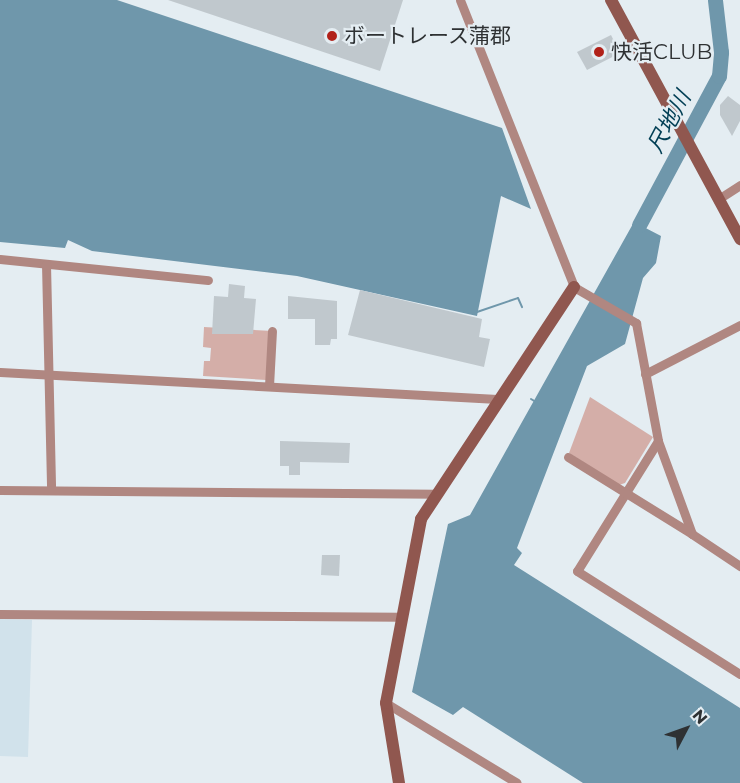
<!DOCTYPE html>
<html>
<head>
<meta charset="utf-8">
<style>
	body { margin:0 }
	#map { position:relative; width:740px; height:783px; overflow:hidden; background:#e4edf2; font-family:Montserrat,"Noto Sans JP",sans-serif }
	div>[style] { position:absolute }
	.built>* { inset:0; background:#d1e2eb }
	.green>* { inset:0; background:#d4aea8 }
	.water>* { inset:0; background:#6f97ab }
	.stream>* { height:2px; margin:-1px; padding:0 1px; transform-origin:1px; border-radius:1px; background:#6f97ab }
	.river>* { height:15px; margin:-7.5px; padding:0 7.5px; transform-origin:7.5px; border-radius:7.5px; background:#6f97ab }
	.building>* { inset:0; background:#c0c8cd }
	.street>* { height:9px; margin:-4.5px; padding:0 4.5px; transform-origin:4.5px; border-radius:4.5px; background:#b08781 }
	.secondary>* { height:12px; margin:-6px; padding:0 6px; transform-origin:6px; border-radius:6px; background:#90574f }
	.dots>* { width:16px; height:16px; translate:-50% -50%; box-sizing:border-box; border:3px solid #e4edf2; border-radius:50% }
	span { translate:-50% -50%; white-space:nowrap; text-align:center; line-height:1.15; -webkit-text-stroke:4.5px #e4edf2; paint-order:stroke }
	.poi-label { font-size:21px; color:#2e3133 }
	.left { translate:0 -50%; text-align:left }
	.water-label { font-size:22px; color:#013e54; font-style:italic }
	.north { position:absolute; left:656px; top:699px; width:60px; height:60px; -webkit-text-stroke:4px #e4edf2; paint-order:stroke; rotate:49deg; font-size:16px; font-weight:700; line-height:24px; text-align:center; color:#2e3133 }
	.north::after { content:''; display:block; margin:auto; width:21px; height:27px; background:#2e3133; clip-path:polygon(50% 0,100% 100%,50% 72%,0 100%) }
</style>
</head>
<body>
<div id="map">
	<div class="built">
		<div style="clip-path:polygon(0 619px,32px 620px,28px 757px,0 756px)"></div>
	</div>
	<div class="green">
		<div style="clip-path:polygon(204px 327px,272px 331px,266px 380px,203px 376px,204px 361px,210px 361px,211px 348px,203px 347px)"></div>
		<div style="clip-path:polygon(590px 397px,653px 437px,625px 483px,619px 485px,569px 453px)"></div>
	</div>
	<div class="water">
		<div style="clip-path:polygon(0 0,117px 0,502px 128px,531px 209px,501px 196px,477px 316px,297px 276px,92px 251px,68px 240px,65px 248px,0 242px)"></div>
		<div style="clip-path:polygon(634px 222px,661px 236px,656px 263px,643px 278px,625px 344px,587px 366px,517px 548px,522px 553px,514px 565px,740px 708px,740px 783px,583px 783px,463px 707px,453px 715px,412px 692px,448px 524px,470px 515px)"></div>
	</div>
	<div class="stream">
		<div style="left:477px;top:312px;width:43px;rotate:-18.9deg"></div>
		<div style="left:518px;top:298px;width:10px;rotate:66deg"></div>
		<div style="left:531px;top:399px;width:6px;rotate:31deg"></div>
	</div>
	<div class="river">
		<div style="left:639px;top:225px;width:169px;rotate:-61.8deg"></div>
		<div style="left:719px;top:76px;width:24px;rotate:-85deg"></div>
		<div style="left:721px;top:52px;width:52px;rotate:-96.6deg"></div>
	</div>
	<div class="building">
		<div style="clip-path:polygon(168px 0,403px 0,380px 71px)"></div>
		<div style="clip-path:polygon(611px 35px,620px 53px,587px 70px,577px 52px)"></div>
		<div style="clip-path:polygon(728px 96px,740px 105px,740px 121px,732px 136px,720px 115px,720px 105px)"></div>
		<div style="clip-path:polygon(229px 284px,245px 286px,244px 298px,256px 299px,253px 334px,212px 334px,214px 296px,228px 297px)"></div>
		<div style="clip-path:polygon(360px 290px,482px 319px,479px 337px,490px 339px,484px 367px,348px 335px)"></div>
		<div style="clip-path:polygon(288px 296px,337px 301px,337px 339px,331px 339px,330px 345px,315px 345px,315px 319px,288px 319px)"></div>
		<div style="clip-path:polygon(280px 441px,350px 443px,349px 463px,300px 462px,300px 475px,289px 475px,289px 466px,280px 466px)"></div>
		<div style="clip-path:polygon(322px 555px,340px 555px,339px 576px,321px 575px)"></div>
	</div>
	<div class="street">
		<div style="left:460px;top:0;width:309px;rotate:68.3deg"></div>
		<div style="left:574px;top:287px;width:72px;rotate:30.1deg"></div>
		<div style="left:636px;top:323px;width:120px;rotate:79.4deg"></div>
		<div style="left:658px;top:441px;width:99px;rotate:69.9deg"></div>
		<div style="left:692px;top:534px;width:58px;rotate:33.7deg"></div>
		<div style="left:720px;top:198px;width:24px;rotate:-33deg"></div>
		<div style="left:0;top:259px;width:209px;rotate:5.8deg"></div>
		<div style="left:46px;top:264px;width:226px;rotate:88.7deg"></div>
		<div style="left:0;top:372px;width:498px;rotate:3.1deg"></div>
		<div style="left:645px;top:374px;width:107px;rotate:-27.3deg"></div>
		<div style="left:269px;top:386px;width:55px;rotate:-86.9deg"></div>
		<div style="left:658px;top:441px;width:153px;rotate:121.9deg"></div>
		<div style="left:577px;top:571px;width:193px;rotate:32.3deg"></div>
		<div style="left:568px;top:457px;width:146px;rotate:31.8deg"></div>
		<div style="left:0;top:490px;width:436px;rotate:0.5deg"></div>
		<div style="left:0;top:614px;width:400px;rotate:0.4deg"></div>
		<div style="left:386px;top:703px;width:153px;rotate:31.4deg"></div>
	</div>
	<div class="secondary">
		<div style="left:611px;top:0;width:272px;rotate:61.6deg"></div>
		<div style="left:399px;top:783px;width:81px;rotate:-99.2deg"></div>
		<div style="left:386px;top:703px;width:187px;rotate:-79.2deg"></div>
		<div style="left:421px;top:519px;width:278px;rotate:-56.6deg"></div>
	</div>
	<div class="dots">
		<div style="left:332px;top:36px;background:#b1221a"></div>
		<div style="left:599px;top:52px;background:#b1221a"></div>
	</div>
	<div class="poi-label">
		<span class="left" style="left:344px;top:36px">ボートレース蒲郡</span>
		<span class="left" style="left:611px;top:52px">快活CLUB</span>
	</div>
	<div class="water-label">
		<span style="left:669px;top:122px;rotate:-62deg">尺地川</span>
	</div>
	<div class="north">N</div>
</div>
</body>
</html>
